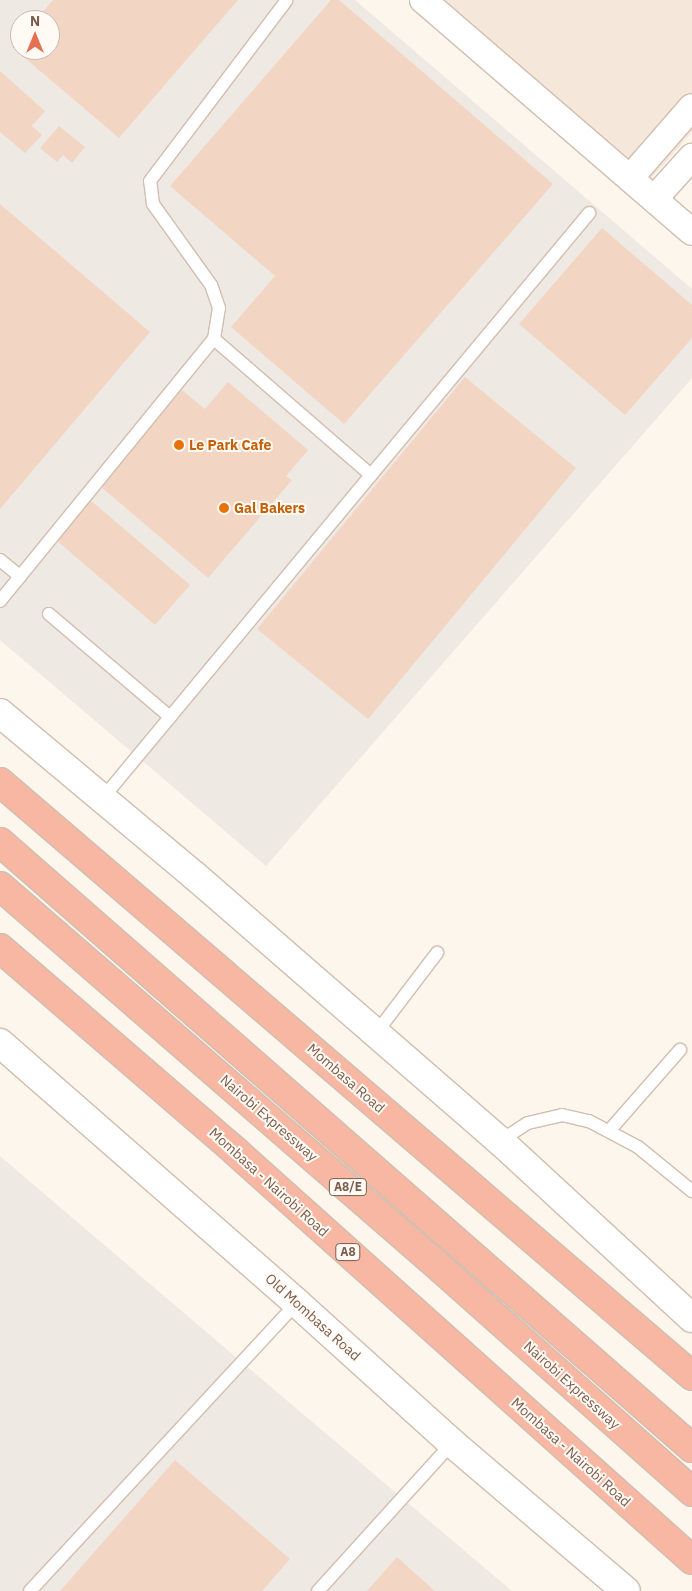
<!DOCTYPE html>
<html>
<head>
<meta charset="utf-8">
<style>
	body { margin:0 }
	#map { position:relative; width:692px; height:1591px; overflow:hidden; background:#fdf6ec; font-family:"IBM Plex Sans",sans-serif }
	div>[style] { position:absolute }
	.residential>* { inset:0; background:#f5e8da }
	.industrial>* { inset:0; background:#efe9e4 }
	.building>* { inset:0; background:#f3d5c3 }
	.roads { filter:drop-shadow(1px 0 #d1beb0) drop-shadow(-1px 0 #d1beb0) drop-shadow(0 1px #d1beb0) drop-shadow(0 -1px #d1beb0) }
	.lane>* { height:12px; margin:-6px; padding:0 6px; transform-origin:6px; border-radius:6px; background:#fff }
	.street>* { height:26px; margin:-13px; padding:0 13px; transform-origin:13px; border-radius:13px; background:#fff }
	.secondary>* { height:28px; margin:-14px; padding:0 14px; transform-origin:14px; border-radius:14px; background:#fff }
	.highway>* { height:28px; margin:-14px; padding:0 14px; transform-origin:14px; border-radius:14px; background:#f7b7a3 }
	.dots>* { width:14px; height:14px; translate:-50% -50%; box-sizing:border-box; border:2px solid #fffaf3; border-radius:50% }
	span { translate:-50% -50%; white-space:nowrap; text-align:center; line-height:1.15; -webkit-text-stroke:4px #fffaf3; paint-order:stroke }
	.shield-label span { padding:1px 4px; background:#fffaf3; border:1px solid; border-radius:4px; -webkit-text-stroke-width:0 }
	.shield-label { font-size:12px; color:#7a5c4d; font-weight:700 }
	.food-label { font-size:14px; color:#c56008; font-weight:700 }
	.left { translate:0 -50%; text-align:left }
	.street-label { font-size:14px; color:#7a5c4d }
	.north { position:absolute; left:10px; top:10px; width:50px; height:50px; box-sizing:border-box; background:#fffaf3; border:1px solid #cabbb1; border-radius:50%; rotate:0deg; font-size:14px; font-weight:700; line-height:20px; text-align:center; color:#7a5c4d }
	.north::after { content:''; display:block; margin:auto; width:18px; height:22px; background:#e76f51; clip-path:polygon(50% 0,100% 100%,50% 72%,0 100%) }
</style>
</head>
<body>
<div id="map">
	<div class="residential">
		<div style="clip-path:polygon(421px 0,692px 0,692px 132px,641px 190px)"></div>
	</div>
	<div class="industrial">
		<div style="clip-path:polygon(evenodd,0 0,355px 0,692px 289px,692px 378px,266px 866px,0 640px,0 0,20px 20px,50px 20px,50px 50px,20px 50px,20px 20px)"></div>
		<div style="clip-path:polygon(0 1156px,245px 1365px,512px 1591px,0 1591px)"></div>
	</div>
	<div class="building">
		<div style="clip-path:polygon(53px 0,238px 0,119px 138px,12px 47px,20px 38px,20px 50px,50px 50px,50px 20px,36px 20px)"></div>
		<div style="clip-path:polygon(331px 0,339px 0,553px 184px,344px 424px,231px 327px,275px 276px,170px 186px)"></div>
		<div style="clip-path:polygon(0 71px,45px 111px,32px 126px,42px 135px,25px 153px,0 132px)"></div>
		<div style="clip-path:polygon(59px 126px,85px 147px,72px 163px,63px 155px,57px 162px,40px 148px)"></div>
		<div style="clip-path:polygon(0 204px,150px 332px,0 509px)"></div>
		<div style="clip-path:polygon(602px 228px,692px 305px,692px 338px,625px 415px,519px 324px)"></div>
		<div style="clip-path:polygon(465px 377px,576px 468px,368px 719px,257px 629px)"></div>
		<div style="clip-path:polygon(228px 382px,308px 450px,286px 476px,292px 480px,208px 578px,100px 486px,182px 390px,205px 409px)"></div>
		<div style="clip-path:polygon(89px 499px,190px 585px,155px 625px,55px 539px)"></div>
		<div style="clip-path:polygon(175px 1460px,290px 1559px,262px 1591px,60px 1591px)"></div>
		<div style="clip-path:polygon(397px 1557px,435px 1591px,367px 1591px)"></div>
	</div>
	<div class="roads">
		<div class="lane">
			<div style="left:371px;top:475px;width:341px;rotate:-50.2deg"></div>
			<div style="left:0;top:560px;width:26px;rotate:39deg"></div>
			<div style="left:0;top:601px;width:338px;rotate:-50.8deg"></div>
			<div style="left:214px;top:339px;width:31px;rotate:-81deg"></div>
			<div style="left:219px;top:308px;width:24px;rotate:-109deg"></div>
			<div style="left:211px;top:285px;width:100px;rotate:-125.6deg"></div>
			<div style="left:153px;top:204px;width:23px;rotate:-97deg"></div>
			<div style="left:150px;top:181px;width:226px;rotate:-52.9deg"></div>
			<div style="left:49px;top:614px;width:159px;rotate:40.4deg"></div>
			<div style="left:102px;top:799px;width:421px;rotate:-50.3deg"></div>
			<div style="left:371px;top:475px;width:208px;rotate:-139.1deg"></div>
			<div style="left:376px;top:1033px;width:101px;rotate:-52.7deg"></div>
			<div style="left:609px;top:1131px;width:108px;rotate:-48.8deg"></div>
			<div style="left:500px;top:1141px;width:33px;rotate:-33deg"></div>
			<div style="left:528px;top:1123px;width:35px;rotate:-13deg"></div>
			<div style="left:562px;top:1115px;width:28px;rotate:13deg"></div>
			<div style="left:589px;top:1121px;width:55px;rotate:28deg"></div>
			<div style="left:638px;top:1147px;width:70px;rotate:39.2deg"></div>
			<div style="left:30px;top:1591px;width:393px;rotate:-47.2deg"></div>
			<div style="left:318px;top:1591px;width:200px;rotate:-47.8deg"></div>
		</div>
		<div class="street">
			<div style="left:423px;top:0;width:355px;rotate:40.8deg"></div>
			<div style="left:630px;top:178px;width:94px;rotate:-48.9deg"></div>
			<div style="left:654px;top:199px;width:57px;rotate:-47.9deg"></div>
		</div>
		<div class="secondary">
			<div style="left:0;top:713px;width:254px;rotate:39.9deg"></div>
			<div style="left:195px;top:876px;width:404px;rotate:41deg"></div>
			<div style="left:500px;top:1141px;width:261px;rotate:42.7deg"></div>
			<div style="left:0;top:1043px;width:395px;rotate:41.2deg"></div>
			<div style="left:297px;top:1303px;width:209px;rotate:42.1deg"></div>
			<div style="left:452px;top:1443px;width:228px;rotate:40.4deg"></div>
		</div>
		<div class="highway">
			<div style="left:0;top:782px;width:912px;rotate:40.64deg"></div>
			<div style="left:0;top:842px;width:920px;rotate:41.21deg"></div>
			<div style="left:0;top:886px;width:569px;rotate:40.94deg"></div>
			<div style="left:430px;top:1259px;width:351px;rotate:41.6deg"></div>
			<div style="left:0;top:948px;width:311px;rotate:40.8deg"></div>
			<div style="left:235px;top:1151px;width:613px;rotate:41.83deg"></div>
		</div>
	</div>
	<div class="dots">
		<div style="left:179px;top:445px;background:#e8710a"></div>
		<div style="left:224px;top:508px;background:#e8710a"></div>
	</div>
	<div class="shield-label">
		<span style="left:348px;top:1187px">A8/E</span>
		<span style="left:348px;top:1252px">A8</span>
	</div>
	<div class="food-label">
		<span class="left" style="left:189px;top:445px">Le Park Cafe</span>
		<span class="left" style="left:234px;top:508px">Gal Bakers</span>
	</div>
	<div class="street-label">
		<span style="left:346px;top:1078px;rotate:41deg">Mombasa Road</span>
		<span style="left:269px;top:1118px;rotate:41deg">Nairobi Expressway</span>
		<span style="left:269px;top:1182px;rotate:42deg">Mombasa - Nairobi Road</span>
		<span style="left:313px;top:1317px;rotate:42deg">Old Mombasa Road</span>
		<span style="left:572px;top:1385px;rotate:42deg">Nairobi Expressway</span>
		<span style="left:571px;top:1452px;rotate:42deg">Mombasa - Nairobi Road</span>
	</div>
	<div class="north">N</div>
</div>
</body>
</html>
